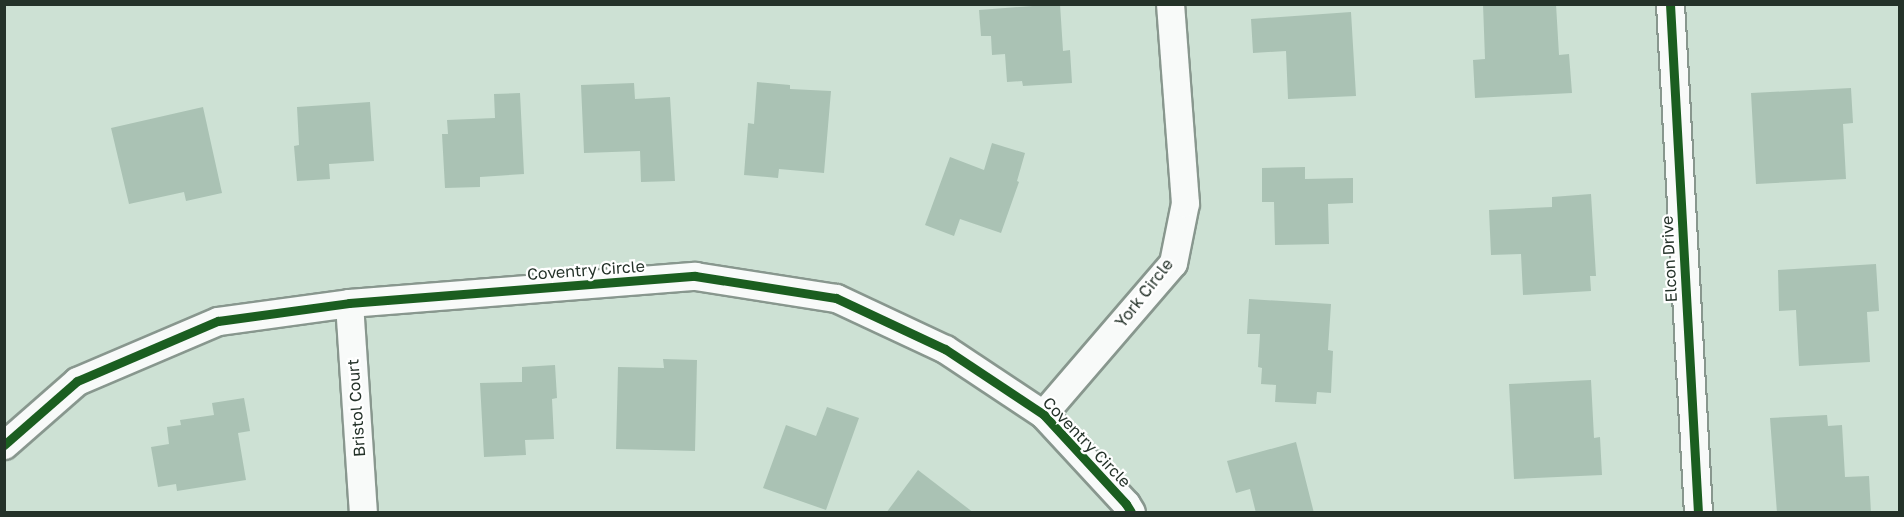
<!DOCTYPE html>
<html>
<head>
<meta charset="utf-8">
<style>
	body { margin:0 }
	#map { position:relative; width:1904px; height:517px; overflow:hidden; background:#cde1d4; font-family:"Golos Text",sans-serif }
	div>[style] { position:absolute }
	.building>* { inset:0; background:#aac2b4 }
	.roads { filter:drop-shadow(2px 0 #88978e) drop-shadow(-2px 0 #88978e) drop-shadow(0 2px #88978e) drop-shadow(0 -2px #88978e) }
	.minor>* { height:27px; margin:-13.5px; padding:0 13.5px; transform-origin:13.5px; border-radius:13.5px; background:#f8faf9 }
	.cycleway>* { height:9px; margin:-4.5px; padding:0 4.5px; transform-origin:4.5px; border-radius:4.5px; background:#1b5e20 }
	span { translate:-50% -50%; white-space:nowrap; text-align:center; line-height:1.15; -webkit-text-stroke:4.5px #fff; paint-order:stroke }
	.street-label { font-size:16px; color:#243229 }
	.frame { position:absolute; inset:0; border:6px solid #243229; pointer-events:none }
</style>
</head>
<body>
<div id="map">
	<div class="building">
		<div style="clip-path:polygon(1060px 4px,1063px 51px,1070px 50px,1072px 83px,1023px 86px,1022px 81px,1007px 82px,1005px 54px,992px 55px,991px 36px,981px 36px,979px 10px)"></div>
		<div style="clip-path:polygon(1483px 4px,1556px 4px,1559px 55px,1569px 54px,1572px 93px,1475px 98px,1473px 60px,1485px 59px)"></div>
		<div style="clip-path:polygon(1351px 12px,1356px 96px,1288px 99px,1286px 51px,1253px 53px,1251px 19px)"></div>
		<div style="clip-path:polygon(757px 82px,790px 85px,790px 89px,831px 91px,824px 173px,779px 169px,778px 178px,744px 175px,748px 123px,754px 124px)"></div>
		<div style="clip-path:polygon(634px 83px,635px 99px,670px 97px,675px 181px,641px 182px,640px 151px,584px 153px,581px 85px)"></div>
		<div style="clip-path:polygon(1851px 88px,1853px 123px,1843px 124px,1846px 179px,1756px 184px,1751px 93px)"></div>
		<div style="clip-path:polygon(520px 93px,524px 174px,480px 177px,480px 187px,445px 188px,442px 134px,448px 134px,447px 120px,495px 118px,494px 94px)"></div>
		<div style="clip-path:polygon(370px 102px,374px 161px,329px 164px,330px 179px,297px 181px,294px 146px,299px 145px,297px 107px)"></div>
		<div style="clip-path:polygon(203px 107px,222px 193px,186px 201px,184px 192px,129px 204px,111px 128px)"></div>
		<div style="clip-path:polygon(992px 143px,1025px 153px,1017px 181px,1019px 182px,1001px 233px,960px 219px,954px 236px,925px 225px,950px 157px,984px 170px)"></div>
		<div style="clip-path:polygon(1305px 167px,1305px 179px,1353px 178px,1353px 203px,1328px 204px,1329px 244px,1275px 245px,1274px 202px,1262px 202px,1262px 168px)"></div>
		<div style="clip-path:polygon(1591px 194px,1596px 276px,1590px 276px,1591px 291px,1523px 295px,1521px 254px,1491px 255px,1489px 210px,1552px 207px,1552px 197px)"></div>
		<div style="clip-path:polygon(1876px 264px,1879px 311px,1867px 312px,1870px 362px,1799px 366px,1796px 310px,1779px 311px,1778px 270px)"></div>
		<div style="clip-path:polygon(1249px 299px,1331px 304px,1328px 350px,1333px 351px,1331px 393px,1317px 392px,1316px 404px,1275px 402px,1276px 385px,1261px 384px,1262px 368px,1258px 367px,1260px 334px,1247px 334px)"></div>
		<div style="clip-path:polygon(663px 359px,697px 360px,695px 451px,616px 449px,618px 367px,664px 368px)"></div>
		<div style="clip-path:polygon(555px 365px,557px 398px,552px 399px,554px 439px,525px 440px,526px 455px,484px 457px,480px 383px,522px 382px,522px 367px)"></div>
		<div style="clip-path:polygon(1591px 380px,1594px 438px,1600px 437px,1602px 475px,1514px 479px,1509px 384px)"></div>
		<div style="clip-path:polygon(244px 398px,250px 431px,238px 433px,246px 480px,177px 491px,176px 484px,158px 487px,151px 447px,169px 444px,167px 427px,181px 425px,180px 420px,214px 415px,212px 403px)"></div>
		<div style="clip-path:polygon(827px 407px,859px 418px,826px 510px,763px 488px,786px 425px,816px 436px)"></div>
		<div style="clip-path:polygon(1827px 415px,1828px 426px,1842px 425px,1845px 477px,1869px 476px,1871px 513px,1777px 513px,1770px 418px)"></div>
		<div style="clip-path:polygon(1296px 442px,1314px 513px,1256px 513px,1250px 489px,1236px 493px,1227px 461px)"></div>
		<div style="clip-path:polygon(918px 470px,974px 513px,886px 513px)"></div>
	</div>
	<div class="roads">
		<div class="minor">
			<div style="left:1670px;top:4px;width:509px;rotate:86.85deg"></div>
			<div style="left:349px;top:303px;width:209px;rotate:86.2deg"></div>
			<div style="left:1043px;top:414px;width:199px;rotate:-49.3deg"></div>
			<div style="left:1173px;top:263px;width:61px;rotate:-78.7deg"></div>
			<div style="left:1185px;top:203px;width:200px;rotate:-94.3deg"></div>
			<div style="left:4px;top:445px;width:97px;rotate:-41.2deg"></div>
			<div style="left:77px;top:381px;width:153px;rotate:-23.1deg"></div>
			<div style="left:218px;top:321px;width:132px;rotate:-7.8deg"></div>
			<div style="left:349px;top:303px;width:347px;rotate:-4.5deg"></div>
			<div style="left:695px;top:276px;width:143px;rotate:8.9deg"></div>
			<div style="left:836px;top:298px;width:120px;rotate:25.1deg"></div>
			<div style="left:945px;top:349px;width:118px;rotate:33.6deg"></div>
			<div style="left:1043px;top:414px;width:122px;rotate:47.3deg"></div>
			<div style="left:1126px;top:504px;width:9px;rotate:58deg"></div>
		</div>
	</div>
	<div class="cycleway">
		<div style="left:1670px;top:4px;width:509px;rotate:86.85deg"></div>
		<div style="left:4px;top:445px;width:97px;rotate:-41.2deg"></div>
		<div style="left:77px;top:381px;width:153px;rotate:-23.1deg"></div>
		<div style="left:218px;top:321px;width:132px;rotate:-7.8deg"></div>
		<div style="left:349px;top:303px;width:347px;rotate:-4.5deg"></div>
		<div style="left:695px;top:276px;width:143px;rotate:8.9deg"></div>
		<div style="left:836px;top:298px;width:120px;rotate:25.1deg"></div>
		<div style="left:945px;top:349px;width:118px;rotate:33.6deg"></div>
		<div style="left:1043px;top:414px;width:122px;rotate:47.3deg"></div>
		<div style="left:1126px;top:504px;width:9px;rotate:58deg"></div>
	</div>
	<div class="street-label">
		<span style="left:1669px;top:259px;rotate:-93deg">Elcon Drive</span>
		<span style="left:586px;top:270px;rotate:-4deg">Coventry Circle</span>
		<span style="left:1144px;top:293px;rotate:-52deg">York Circle</span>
		<span style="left:356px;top:408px;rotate:-94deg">Bristol Court</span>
		<span style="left:1087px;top:442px;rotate:46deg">Coventry Circle</span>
	</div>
	<div class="frame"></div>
</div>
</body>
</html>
